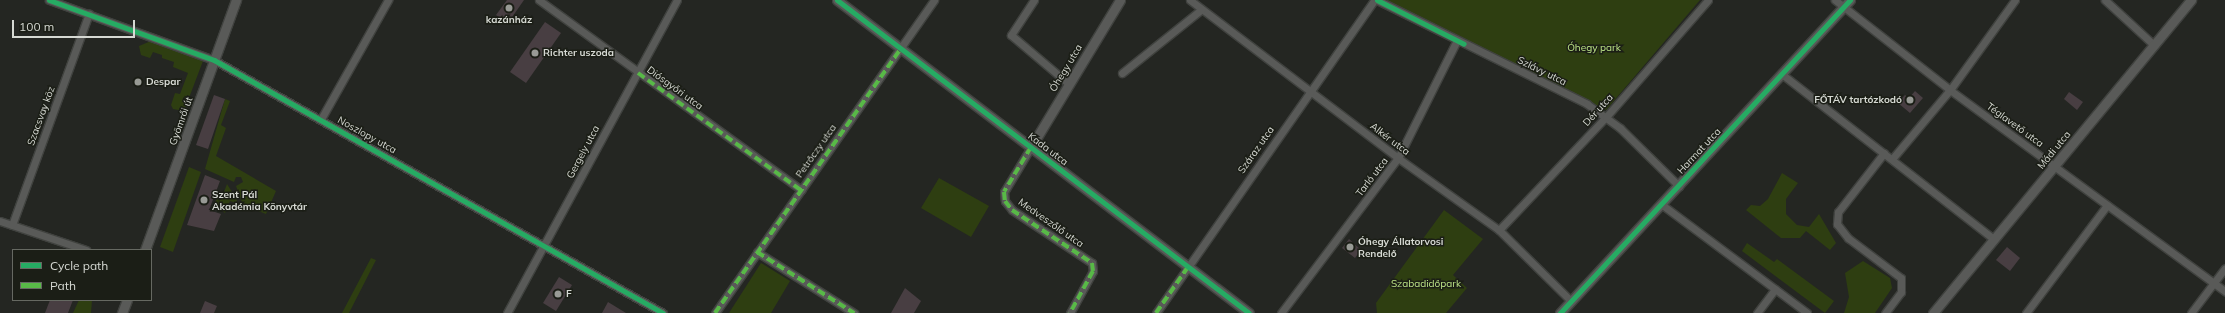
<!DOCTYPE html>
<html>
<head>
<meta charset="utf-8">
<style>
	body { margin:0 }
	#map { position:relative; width:2225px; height:313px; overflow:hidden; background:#242622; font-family:Mulish,sans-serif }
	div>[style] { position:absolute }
	.green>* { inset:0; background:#2e3e11 }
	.building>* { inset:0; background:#483e42 }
	.roads { filter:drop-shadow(1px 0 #40423f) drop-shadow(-1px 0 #40423f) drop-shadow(0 1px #40423f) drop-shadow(0 -1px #40423f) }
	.minor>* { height:7px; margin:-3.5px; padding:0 3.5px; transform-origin:3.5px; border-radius:3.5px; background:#595a58 }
	.tertiary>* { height:9px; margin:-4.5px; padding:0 4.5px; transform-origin:4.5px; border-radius:4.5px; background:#595a58 }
	.quiet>* { height:4px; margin-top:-2px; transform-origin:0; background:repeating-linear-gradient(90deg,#58b947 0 8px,transparent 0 12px) }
	.cycleway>* { height:5px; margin:-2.5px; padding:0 2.5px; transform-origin:2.5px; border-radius:2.5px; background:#26ab63 }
	.dots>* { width:11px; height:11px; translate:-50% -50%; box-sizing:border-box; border:2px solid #1b1e16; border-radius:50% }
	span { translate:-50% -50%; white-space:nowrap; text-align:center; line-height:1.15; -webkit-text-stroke:3px #1b1e16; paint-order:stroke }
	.poi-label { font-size:10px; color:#d6d9d3; font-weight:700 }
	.left { translate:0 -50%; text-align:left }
	.right { translate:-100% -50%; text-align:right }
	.park-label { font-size:10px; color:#bfe788 }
	.street-label { font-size:10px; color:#d6d9d3 }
	.legend { position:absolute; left:12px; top:249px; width:140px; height:52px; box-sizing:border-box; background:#1b1e16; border:1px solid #666962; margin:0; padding:5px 7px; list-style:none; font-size:12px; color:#d6d9d3 }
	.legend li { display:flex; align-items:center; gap:8px; height:20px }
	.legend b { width:20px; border:1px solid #666962 }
	.scale { position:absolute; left:12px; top:20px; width:123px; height:18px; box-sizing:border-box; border:2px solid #d6d9d3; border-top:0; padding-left:5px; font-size:12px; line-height:14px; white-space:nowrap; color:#d6d9d3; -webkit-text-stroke:3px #1b1e16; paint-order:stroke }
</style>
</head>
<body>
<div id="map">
	<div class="green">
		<div style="clip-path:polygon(1385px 0,1700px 0,1606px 110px)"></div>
		<div style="clip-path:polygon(151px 41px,203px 61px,184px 111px,173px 109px,171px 105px,175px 93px,180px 94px,188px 73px,173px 67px,174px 62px,162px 58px,162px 55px,153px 52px,150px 58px,141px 55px,139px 46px)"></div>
		<div style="clip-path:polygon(225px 99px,230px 101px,221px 125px,226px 128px,216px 156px,276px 191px,266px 214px,243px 205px,236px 186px,243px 182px,241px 177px,236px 177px,234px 182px,205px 169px)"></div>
		<div style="clip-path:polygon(189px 167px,201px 172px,173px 252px,160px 247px)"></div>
		<div style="clip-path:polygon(1782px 173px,1798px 183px,1786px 199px,1786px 214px,1797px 225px,1809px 227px,1819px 214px,1836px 243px,1830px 250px,1806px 231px,1800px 238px,1781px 238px,1746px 210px,1751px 205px,1760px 206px,1768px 199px)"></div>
		<div style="clip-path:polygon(939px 178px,989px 206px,971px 237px,921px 208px)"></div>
		<div style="clip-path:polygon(227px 184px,237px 200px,236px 203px,230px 201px,225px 213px,214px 204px,217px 199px,221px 200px)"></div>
		<div style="clip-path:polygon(1444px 210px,1483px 239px,1453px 275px,1467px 288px,1446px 313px,1377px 313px,1376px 303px)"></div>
		<div style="clip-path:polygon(1747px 243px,1774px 262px,1777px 259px,1834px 301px,1825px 313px,1742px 251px)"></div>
		<div style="clip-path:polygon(371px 258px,376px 260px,349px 313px,342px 313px)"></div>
		<div style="clip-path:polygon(1863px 261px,1890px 278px,1892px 288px,1875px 313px,1844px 313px,1849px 297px,1845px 273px)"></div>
		<div style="clip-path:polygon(761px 263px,790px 281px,771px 313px,729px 313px)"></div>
		<div style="clip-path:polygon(79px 300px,92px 300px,91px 313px,73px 313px)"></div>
	</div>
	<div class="building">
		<div style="clip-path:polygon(507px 0,524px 0,508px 23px,496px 15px)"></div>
		<div style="clip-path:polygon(545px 22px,561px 33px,526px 83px,510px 72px)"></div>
		<div style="clip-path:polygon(1915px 91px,1923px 98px,1910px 113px,1898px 103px,1905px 95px,1909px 98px)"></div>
		<div style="clip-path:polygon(2069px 92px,2083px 102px,2077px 110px,2064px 99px)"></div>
		<div style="clip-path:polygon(214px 95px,225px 99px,208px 149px,196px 145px)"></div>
		<div style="clip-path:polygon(205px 175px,220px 181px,209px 210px,221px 214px,214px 231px,187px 225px)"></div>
		<div style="clip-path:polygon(1349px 239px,1361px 250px,1355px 258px,1342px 248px)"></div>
		<div style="clip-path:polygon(2007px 247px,2020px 258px,2010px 271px,1996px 260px)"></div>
		<div style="clip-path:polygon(559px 277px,572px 285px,556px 311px,543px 303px)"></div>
		<div style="clip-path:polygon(905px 288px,921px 301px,914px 313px,891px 313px)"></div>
		<div style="clip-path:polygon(50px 300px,73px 300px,68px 313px,45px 313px)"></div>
		<div style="clip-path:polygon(205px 301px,217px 306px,214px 313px,200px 313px)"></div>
		<div style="clip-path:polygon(608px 302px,626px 313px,602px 313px)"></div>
	</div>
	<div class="roads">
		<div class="minor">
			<div style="left:49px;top:0;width:176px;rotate:20deg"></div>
			<div style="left:214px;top:60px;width:515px;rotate:29.4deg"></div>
			<div style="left:539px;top:0;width:324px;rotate:35.9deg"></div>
			<div style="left:1034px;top:0;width:42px;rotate:123.3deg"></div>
			<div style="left:1011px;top:35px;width:76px;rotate:40.2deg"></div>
			<div style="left:1190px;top:0;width:261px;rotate:37.2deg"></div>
			<div style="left:1398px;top:158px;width:124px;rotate:35.5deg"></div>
			<div style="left:1499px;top:230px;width:101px;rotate:44.6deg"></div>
			<div style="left:1377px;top:0;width:234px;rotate:26.3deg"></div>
			<div style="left:1587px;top:104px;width:41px;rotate:36deg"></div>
			<div style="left:1620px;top:128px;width:83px;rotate:44.5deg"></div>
			<div style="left:1835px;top:0;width:146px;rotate:38deg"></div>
			<div style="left:1950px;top:90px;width:341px;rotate:36.2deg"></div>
			<div style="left:2105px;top:0;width:67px;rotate:42.6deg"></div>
			<div style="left:1122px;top:73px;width:102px;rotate:-38.7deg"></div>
			<div style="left:1783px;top:75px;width:267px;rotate:37.9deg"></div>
			<div style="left:321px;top:119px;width:137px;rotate:-60.6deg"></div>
			<div style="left:1031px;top:147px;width:52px;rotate:121deg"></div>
			<div style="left:1004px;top:192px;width:9px;rotate:84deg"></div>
			<div style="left:1005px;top:201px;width:11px;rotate:52deg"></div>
			<div style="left:1012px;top:210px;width:96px;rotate:33.5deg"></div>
			<div style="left:1092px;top:263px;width:8px;rotate:83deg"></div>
			<div style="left:1093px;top:271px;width:48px;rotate:118.7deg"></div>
			<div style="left:1884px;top:153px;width:75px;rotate:127.9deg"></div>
			<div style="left:1838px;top:212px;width:12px;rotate:95deg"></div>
			<div style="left:1837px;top:224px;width:18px;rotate:52deg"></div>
			<div style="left:1848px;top:238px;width:66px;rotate:37deg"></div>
			<div style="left:1901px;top:278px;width:14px;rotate:90deg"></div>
			<div style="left:1901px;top:292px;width:26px;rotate:127deg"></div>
			<div style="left:1892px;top:159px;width:90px;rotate:-50deg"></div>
			<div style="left:1950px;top:90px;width:111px;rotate:-54.2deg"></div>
			<div style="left:1661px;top:204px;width:182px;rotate:36.7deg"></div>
			<div style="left:0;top:221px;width:91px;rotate:18.6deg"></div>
			<div style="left:12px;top:225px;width:225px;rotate:-70deg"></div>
			<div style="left:1499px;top:230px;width:156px;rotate:-46.6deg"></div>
			<div style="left:1606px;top:117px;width:155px;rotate:-48.9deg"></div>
			<div style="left:757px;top:252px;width:115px;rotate:32.2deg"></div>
			<div style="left:507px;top:313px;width:356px;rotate:-61.5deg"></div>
			<div style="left:715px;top:313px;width:382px;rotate:-55deg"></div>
			<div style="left:1156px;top:313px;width:381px;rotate:-55.1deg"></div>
			<div style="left:1281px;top:313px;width:194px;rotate:-53deg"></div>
			<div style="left:1398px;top:158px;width:132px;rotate:-63.4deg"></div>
			<div style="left:1757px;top:313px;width:30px;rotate:-53deg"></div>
			<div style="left:2026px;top:313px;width:135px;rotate:-53.1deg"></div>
			<div style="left:2191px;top:313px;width:56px;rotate:-52.9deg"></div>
		</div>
		<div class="tertiary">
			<div style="left:837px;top:0;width:517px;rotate:37.22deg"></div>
			<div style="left:1031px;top:147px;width:172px;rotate:-58.8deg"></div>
			<div style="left:145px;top:250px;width:266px;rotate:-70deg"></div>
			<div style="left:122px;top:313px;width:14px;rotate:-69deg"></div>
			<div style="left:1560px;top:313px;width:427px;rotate:-47.2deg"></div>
			<div style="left:1933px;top:313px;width:406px;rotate:-50.5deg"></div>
		</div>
	</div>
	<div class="quiet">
		<div style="left:638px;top:73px;width:201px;rotate:35.7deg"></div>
		<div style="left:1031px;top:147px;width:52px;rotate:121deg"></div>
		<div style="left:1004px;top:192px;width:9px;rotate:84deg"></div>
		<div style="left:1005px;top:201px;width:11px;rotate:52deg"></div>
		<div style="left:1012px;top:210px;width:96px;rotate:33.5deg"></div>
		<div style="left:1092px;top:263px;width:8px;rotate:83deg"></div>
		<div style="left:1093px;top:271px;width:48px;rotate:118.7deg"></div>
		<div style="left:757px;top:252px;width:115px;rotate:32.2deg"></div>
		<div style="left:715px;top:313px;width:324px;rotate:-54.9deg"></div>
		<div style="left:1156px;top:313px;width:56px;rotate:-55.2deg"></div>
	</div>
	<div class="cycleway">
		<div style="left:49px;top:0;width:176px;rotate:20deg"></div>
		<div style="left:214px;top:60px;width:515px;rotate:29.4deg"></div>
		<div style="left:837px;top:0;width:517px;rotate:37.22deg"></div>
		<div style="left:1377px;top:0;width:97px;rotate:26.8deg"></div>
		<div style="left:1560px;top:313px;width:427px;rotate:-47.2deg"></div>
	</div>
	<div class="dots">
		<div style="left:509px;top:8px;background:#989a95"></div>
		<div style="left:535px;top:53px;background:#989a95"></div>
		<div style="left:138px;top:82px;background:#989a95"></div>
		<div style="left:1910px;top:100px;background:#989a95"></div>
		<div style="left:204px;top:200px;background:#989a95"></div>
		<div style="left:1350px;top:247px;background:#989a95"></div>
		<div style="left:558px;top:294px;background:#989a95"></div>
	</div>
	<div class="poi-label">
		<span style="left:509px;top:20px">kazánház</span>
		<span class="left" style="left:543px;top:53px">Richter uszoda</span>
		<span class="left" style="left:146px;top:82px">Despar</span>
		<span class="right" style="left:1902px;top:100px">FŐTÁV tartózkodó</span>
		<span class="left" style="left:212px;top:200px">Szent Pál<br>Akadémia Könyvtár</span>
		<span class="left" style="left:1358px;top:247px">Óhegy Állatorvosi<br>Rendelő</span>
		<span class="left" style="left:566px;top:294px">F</span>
	</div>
	<div class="park-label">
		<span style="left:1594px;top:48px">Óhegy park</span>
		<span style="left:1426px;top:284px">Szabadidőpark</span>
	</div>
	<div class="street-label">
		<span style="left:1066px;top:68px;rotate:-59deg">Óhegy utca</span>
		<span style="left:1542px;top:71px;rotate:26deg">Szlávy utca</span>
		<span style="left:675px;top:88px;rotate:36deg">Diósgyőri utca</span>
		<span style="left:1598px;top:110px;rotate:-48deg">Dér utca</span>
		<span style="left:41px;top:116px;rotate:-70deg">Szacsvay köz</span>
		<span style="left:181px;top:121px;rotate:-70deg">Gyömrői út</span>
		<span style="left:2015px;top:125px;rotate:36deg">Téglavető utca</span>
		<span style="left:367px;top:135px;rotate:29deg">Noszlopy utca</span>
		<span style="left:1390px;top:139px;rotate:37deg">Alkér utca</span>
		<span style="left:1048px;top:149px;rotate:37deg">Kada utca</span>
		<span style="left:1256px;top:150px;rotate:-55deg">Száraz utca</span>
		<span style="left:2054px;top:150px;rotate:-51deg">Mádi utca</span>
		<span style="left:816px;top:151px;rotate:-55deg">Petrőczy utca</span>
		<span style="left:1699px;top:151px;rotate:-47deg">Harmat utca</span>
		<span style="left:583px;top:152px;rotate:-62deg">Gergely utca</span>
		<span style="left:1372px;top:177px;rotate:-53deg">Tarló utca</span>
		<span style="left:1051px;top:223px;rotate:35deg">Medveszőlő utca</span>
	</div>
	<ul class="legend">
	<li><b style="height:5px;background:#26ab63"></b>Cycle path</li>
	<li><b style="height:5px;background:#58b947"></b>Path</li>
	</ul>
	<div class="scale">100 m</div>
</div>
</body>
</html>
